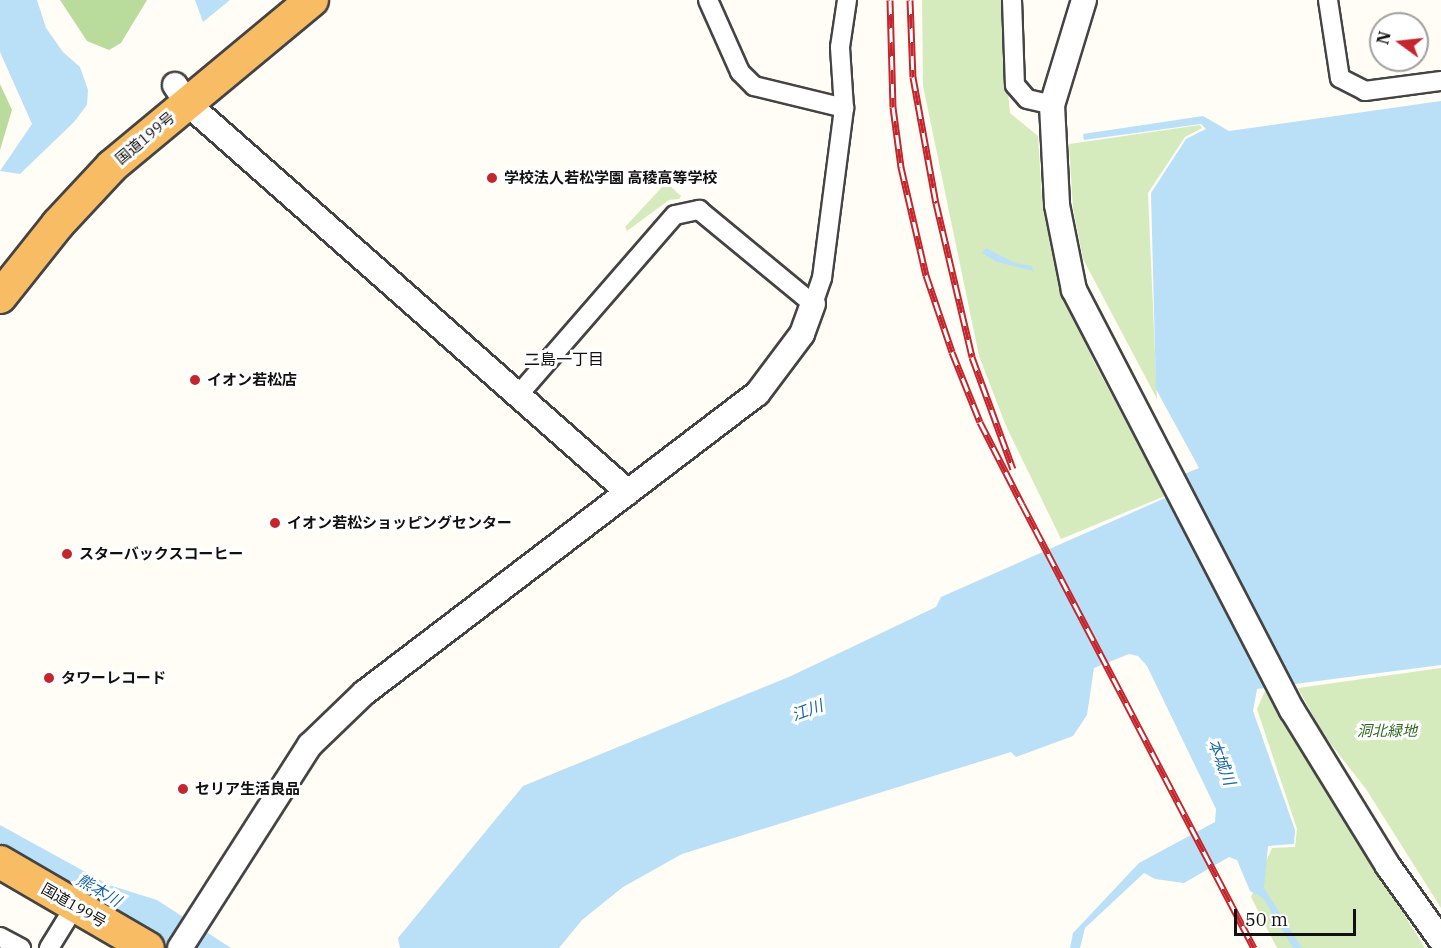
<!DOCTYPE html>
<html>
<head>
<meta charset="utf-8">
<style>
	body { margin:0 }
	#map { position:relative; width:1441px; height:948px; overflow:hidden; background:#fffdf5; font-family:"IBM Plex Serif","Noto Sans JP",serif }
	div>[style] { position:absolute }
	.green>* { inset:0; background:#d5ebbd }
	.forest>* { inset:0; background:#b9dc9c }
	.water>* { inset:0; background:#b9e0f7 }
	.roads { filter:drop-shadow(2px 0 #444) drop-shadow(-2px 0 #444) drop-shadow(0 2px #444) drop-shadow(0 -2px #444) }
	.minor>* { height:18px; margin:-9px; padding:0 9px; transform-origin:9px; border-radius:9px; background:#fff }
	.tertiary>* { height:24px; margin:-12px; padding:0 12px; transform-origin:12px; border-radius:12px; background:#fff }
	.trunk>* { height:32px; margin:-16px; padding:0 16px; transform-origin:16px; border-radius:16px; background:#f7bc64 }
	.rail>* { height:7px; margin-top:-3.5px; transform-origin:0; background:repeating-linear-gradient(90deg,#fff 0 14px,#c4262e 0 28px); box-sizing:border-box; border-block:2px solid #c4262e }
	.dots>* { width:16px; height:16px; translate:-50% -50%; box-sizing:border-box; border:3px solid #fff; border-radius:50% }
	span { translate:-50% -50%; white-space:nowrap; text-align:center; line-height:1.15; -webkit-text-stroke:6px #fff; paint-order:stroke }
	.street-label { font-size:15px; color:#111 }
	.poi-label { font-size:15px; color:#111; font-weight:700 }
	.left { translate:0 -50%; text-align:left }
	.park-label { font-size:15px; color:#2f6b1f; font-style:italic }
	.neighbourhood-label { font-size:16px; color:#111 }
	.water-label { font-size:16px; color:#1768a6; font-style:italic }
	.north { position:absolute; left:1369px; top:12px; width:60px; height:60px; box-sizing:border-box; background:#fff; border:2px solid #a0a0a0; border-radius:50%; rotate:285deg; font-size:16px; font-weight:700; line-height:24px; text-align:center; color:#111 }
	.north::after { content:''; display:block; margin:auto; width:21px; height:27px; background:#c4262e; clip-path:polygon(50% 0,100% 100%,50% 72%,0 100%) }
	.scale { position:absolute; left:1234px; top:909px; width:122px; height:27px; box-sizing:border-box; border:3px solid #111; border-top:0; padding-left:8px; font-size:18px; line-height:21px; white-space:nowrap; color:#111; -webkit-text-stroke:4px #fff; paint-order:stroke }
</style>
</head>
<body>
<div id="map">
	<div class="green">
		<div style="clip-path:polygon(922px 0,1006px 0,1004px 53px,1010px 113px,1038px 136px,1042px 201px,1070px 307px,1092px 358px,1165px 496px,1061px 539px,1006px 426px,979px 356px,923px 86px)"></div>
		<div style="clip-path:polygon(1200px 125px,1202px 128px,1185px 137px,1148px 193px,1157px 399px,1083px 259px,1073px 208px,1069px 144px)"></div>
		<div style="clip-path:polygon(669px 185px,681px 196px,679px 199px,669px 200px,627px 231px,625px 227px,662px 187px)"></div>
		<div style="clip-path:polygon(1441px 668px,1441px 908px,1366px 789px,1323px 734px,1298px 688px)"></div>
		<div style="clip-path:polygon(1265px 691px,1425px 948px,1277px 948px,1251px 897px,1272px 848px,1295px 847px,1297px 829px,1257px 709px)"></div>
	</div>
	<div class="forest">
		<div style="clip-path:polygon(60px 0,147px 0,121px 43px,109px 50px,87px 41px)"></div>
		<div style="clip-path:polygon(0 84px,12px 110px,0 150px)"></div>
	</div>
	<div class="water">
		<div style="clip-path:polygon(0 0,37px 0,46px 28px,63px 52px,80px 67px,88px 90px,87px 105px,74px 122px,20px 174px,0 171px,32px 124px,0 52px)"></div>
		<div style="clip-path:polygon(195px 0,230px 0,203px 22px)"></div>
		<div style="clip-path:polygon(1441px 101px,1441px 665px,1257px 689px,1253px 711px,1295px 830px,1294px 844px,1268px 846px,1264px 888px,1302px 948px,1293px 948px,1263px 898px,1250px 891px,1237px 860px,1229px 857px,1184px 883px,1155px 879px,1144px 873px,1085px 928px,1080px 948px,1070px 948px,1073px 933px,1139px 863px,1215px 822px,1216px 809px,1147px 666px,1138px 656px,1129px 654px,1094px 668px,1087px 715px,1073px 736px,1016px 757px,1011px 752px,682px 854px,623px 887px,582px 920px,559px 948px,400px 948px,398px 938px,523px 786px,791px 676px,936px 607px,941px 597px,1190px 487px,1184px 474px,1199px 468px,1156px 389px,1151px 193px,1186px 139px,1206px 129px,1201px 124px,1084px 140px,1083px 134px,1203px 116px,1229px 131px)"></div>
		<div style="clip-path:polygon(986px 248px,1015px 263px,1032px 266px,1033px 271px,997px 262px,982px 253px)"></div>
		<div style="clip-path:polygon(0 825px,109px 885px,157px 900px,231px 948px,176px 948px,0 847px)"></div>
	</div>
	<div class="roads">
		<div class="minor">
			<div style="left:708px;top:0;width:79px;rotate:66deg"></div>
			<div style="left:740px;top:72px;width:20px;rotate:45deg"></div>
			<div style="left:754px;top:86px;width:93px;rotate:13.7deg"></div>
			<div style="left:1012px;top:0;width:85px;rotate:88deg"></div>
			<div style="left:1015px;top:85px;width:18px;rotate:49deg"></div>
			<div style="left:1027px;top:99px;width:26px;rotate:13deg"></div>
			<div style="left:1328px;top:0;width:79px;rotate:81.3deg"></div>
			<div style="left:1340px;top:78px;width:28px;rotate:27deg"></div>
			<div style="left:1365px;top:91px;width:77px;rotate:-7.5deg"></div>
			<div style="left:520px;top:393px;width:236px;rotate:-49deg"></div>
			<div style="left:675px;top:215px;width:25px;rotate:-12deg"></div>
			<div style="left:699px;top:210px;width:148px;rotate:39.5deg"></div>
			<div style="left:813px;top:304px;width:28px;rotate:-71deg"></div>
			<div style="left:822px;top:278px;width:171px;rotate:-82.6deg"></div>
			<div style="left:844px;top:108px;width:61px;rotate:-93.8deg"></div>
			<div style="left:840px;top:47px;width:48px;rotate:-81.5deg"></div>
			<div style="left:0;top:937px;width:24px;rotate:28deg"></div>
			<div style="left:49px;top:948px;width:49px;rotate:-58.2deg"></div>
		</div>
		<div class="tertiary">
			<div style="left:1084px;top:0;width:110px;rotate:106.9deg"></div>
			<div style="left:1052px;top:105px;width:100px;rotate:87.1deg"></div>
			<div style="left:1057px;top:205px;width:87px;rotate:78.7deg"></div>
			<div style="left:1074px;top:290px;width:473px;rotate:62.6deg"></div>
			<div style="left:1292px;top:710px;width:183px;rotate:58.4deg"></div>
			<div style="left:1388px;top:866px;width:91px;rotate:54.4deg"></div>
			<div style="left:175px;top:85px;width:22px;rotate:56deg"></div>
			<div style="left:187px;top:103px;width:588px;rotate:41.42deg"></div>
			<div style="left:180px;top:948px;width:241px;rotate:-57.4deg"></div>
			<div style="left:310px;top:745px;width:75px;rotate:-43.9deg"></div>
			<div style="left:364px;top:693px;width:494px;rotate:-37.3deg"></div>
			<div style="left:757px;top:394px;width:75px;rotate:-53.1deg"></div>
			<div style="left:802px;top:334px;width:32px;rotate:-70deg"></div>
		</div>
		<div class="trunk">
			<div style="left:0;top:297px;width:93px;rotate:-51.5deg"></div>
			<div style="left:58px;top:224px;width:79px;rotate:-47deg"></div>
			<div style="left:112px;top:166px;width:260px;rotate:-39.7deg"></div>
			<div style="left:0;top:862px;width:171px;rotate:30.2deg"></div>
		</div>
	</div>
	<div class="rail">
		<div style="left:890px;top:0;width:107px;rotate:88.4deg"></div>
		<div style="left:893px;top:107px;width:61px;rotate:82.4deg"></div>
		<div style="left:901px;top:167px;width:111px;rotate:77deg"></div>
		<div style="left:926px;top:275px;width:81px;rotate:71.3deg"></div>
		<div style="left:952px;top:352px;width:75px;rotate:68.2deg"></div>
		<div style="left:980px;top:422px;width:92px;rotate:62.9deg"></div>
		<div style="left:1022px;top:504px;width:501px;rotate:62.41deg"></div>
		<div style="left:910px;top:0;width:77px;rotate:87.8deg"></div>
		<div style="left:913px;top:77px;width:128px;rotate:79.7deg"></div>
		<div style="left:936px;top:203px;width:158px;rotate:76.8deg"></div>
		<div style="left:972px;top:357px;width:119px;rotate:69.9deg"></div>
	</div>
	<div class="dots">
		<div style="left:492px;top:178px;background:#c4262e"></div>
		<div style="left:195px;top:380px;background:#c4262e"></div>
		<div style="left:275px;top:523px;background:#c4262e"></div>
		<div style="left:67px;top:554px;background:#c4262e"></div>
		<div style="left:49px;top:678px;background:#c4262e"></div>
		<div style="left:183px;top:789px;background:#c4262e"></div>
	</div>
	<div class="street-label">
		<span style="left:145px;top:138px;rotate:-40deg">国道199号</span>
		<span style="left:74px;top:905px;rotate:30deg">国道199号</span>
	</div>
	<div class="poi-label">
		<span class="left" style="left:504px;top:178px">学校法人若松学園 高稜高等学校</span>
		<span class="left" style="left:207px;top:380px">イオン若松店</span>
		<span class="left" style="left:287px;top:523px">イオン若松ショッピングセンター</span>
		<span class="left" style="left:79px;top:554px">スターバックスコーヒー</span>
		<span class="left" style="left:61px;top:678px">タワーレコード</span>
		<span class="left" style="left:195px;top:789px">セリア生活良品</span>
	</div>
	<div class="park-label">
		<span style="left:1387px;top:731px">洞北緑地</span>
	</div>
	<div class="neighbourhood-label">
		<span style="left:564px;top:359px">二島一丁目</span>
	</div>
	<div class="water-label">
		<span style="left:807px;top:710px;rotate:-20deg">江川</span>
		<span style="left:1222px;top:762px;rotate:69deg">本城川</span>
		<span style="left:99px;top:890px;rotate:30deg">熊本川</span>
	</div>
	<div class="north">N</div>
	<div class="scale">50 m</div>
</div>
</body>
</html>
